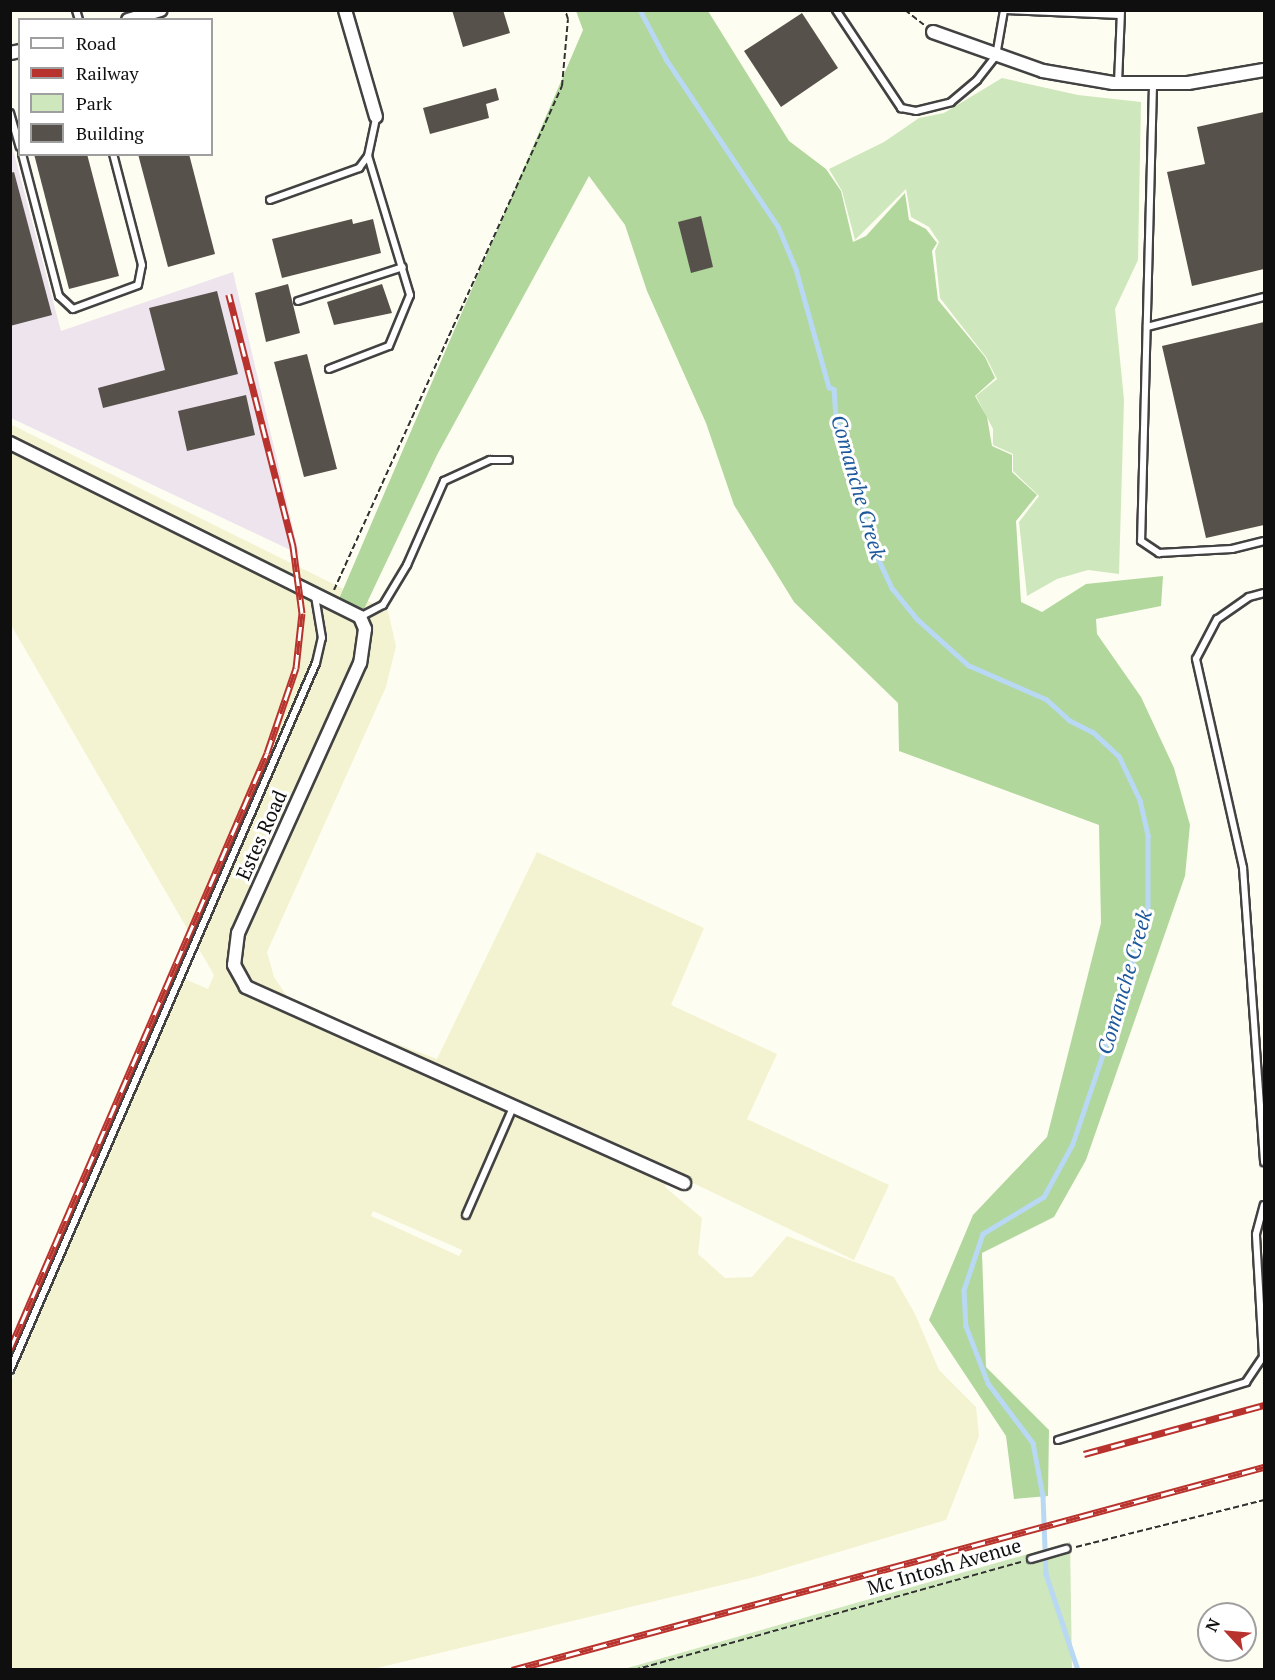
<!DOCTYPE html>
<html>
<head>
<meta charset="utf-8">
<style>
	body { margin:0 }
	#map { position:relative; width:1275px; height:1680px; overflow:hidden; background:#fefdf1; font-family:"PT Serif",serif }
	div>[style] { position:absolute }
	.industrial>* { inset:0; background:#ede4ed }
	.farmland>* { inset:0; background:#f3f3d2 }
	.green>* { inset:0; background:#cfe7bc }
	.forest>* { inset:0; background:#b1d79c }
	.stream>* { height:4.5px; margin:-2.25px; padding:0 2.25px; transform-origin:2.25px; border-radius:2.25px; background:#b8d8f3 }
	.building>* { inset:0; background:#57514c }
	.path>* { height:2px; margin-top:-1px; transform-origin:0; background:repeating-linear-gradient(90deg,#313131 0 6px,transparent 0 9px) }
	.roads { filter:drop-shadow(2px 0 #424242) drop-shadow(-2px 0 #424242) drop-shadow(0 2px #424242) drop-shadow(0 -2px #424242) }
	.service>* { height:6px; margin:-3px; padding:0 3px; transform-origin:3px; border-radius:3px; background:#fff }
	.minor>* { height:12px; margin:-6px; padding:0 6px; transform-origin:6px; border-radius:6px; background:#fff }
	.rail>* { height:7px; margin-top:-3.5px; transform-origin:0; background:repeating-linear-gradient(90deg,#fff 0 14px,#b8332d 0 28px); box-sizing:border-box; border-block:2px solid #b8332d }
	span { translate:-50% -50%; white-space:nowrap; text-align:center; line-height:1.15; -webkit-text-stroke:6px #fff; paint-order:stroke }
	.street-label { font-size:20px; color:#0f0f0f }
	.water-label { font-size:21px; color:#1e599b; font-style:italic }
	.frame { position:absolute; inset:0; border:12px solid #0f0f0f; pointer-events:none }
	.legend { position:absolute; left:18px; top:18px; width:195px; height:138px; box-sizing:border-box; background:#fff; border:2px solid #9f9f9f; margin:0; padding:8px 10px; list-style:none; font-size:18px; color:#0f0f0f }
	.legend li { display:flex; align-items:center; gap:12px; height:30px }
	.legend b { width:30px; border:2px solid #9f9f9f }
	.north { position:absolute; left:1197px; top:1602px; width:60px; height:60px; box-sizing:border-box; background:#fff; border:2px solid #9f9f9f; border-radius:50%; rotate:296deg; font-size:16px; font-weight:700; line-height:24px; text-align:center; color:#0f0f0f }
	.north::after { content:''; display:block; margin:auto; width:21px; height:27px; background:#b8332d; clip-path:polygon(50% 0,100% 100%,50% 72%,0 100%) }
</style>
</head>
<body>
<div id="map">
	<div class="industrial">
		<div style="clip-path:polygon(10px 138px,61px 331px,233px 272px,299px 554px,11px 418px)"></div>
	</div>
	<div class="farmland">
		<div style="clip-path:polygon(evenodd,10px 424px,388px 611px,396px 646px,386px 687px,267px 952px,274px 977px,292px 1004px,437px 1059px,537px 852px,704px 928px,671px 1005px,777px 1054px,747px 1119px,889px 1185px,854px 1260px,672px 1173px,665px 1187px,702px 1218px,698px 1254px,725px 1278px,752px 1277px,787px 1236px,894px 1277px,915px 1314px,939px 1370px,976px 1407px,979px 1436px,946px 1520px,751px 1578px,373px 1669px,11px 1669px,11px 1382px,185px 979px,208px 989px,214px 975px,11px 625px,10px 424px,373px 1211px,462px 1250px,462px 1251px,459px 1256px,371px 1216px,373px 1211px)"></div>
	</div>
	<div class="green">
		<div style="clip-path:polygon(1002px 78px,1078px 95px,1141px 102px,1138px 260px,1115px 309px,1124px 400px,1119px 574px,1088px 570px,1057px 579px,1027px 596px,1019px 522px,1039px 496px,1013px 471px,1013px 454px,993px 445px,993px 429px,976px 396px,997px 379px,986px 357px,940px 298px,935px 251px,939px 242px,929px 227px,911px 217px,906px 189px,855px 240px,842px 191px,829px 169px,884px 142px,919px 118px,944px 113px)"></div>
		<div style="clip-path:polygon(1070px 1542px,1072px 1669px,624px 1669px)"></div>
	</div>
	<div class="forest">
		<div style="clip-path:polygon(576px 11px,708px 11px,789px 141px,826px 169px,841px 191px,853px 242px,866px 236px,905px 193px,909px 220px,926px 229px,937px 243px,932px 251px,938px 300px,985px 357px,995px 378px,975px 396px,987px 417px,992px 446px,1012px 455px,1012px 472px,1037px 495px,1016px 521px,1021px 602px,1042px 612px,1086px 584px,1163px 576px,1161px 606px,1096px 619px,1097px 634px,1141px 697px,1174px 768px,1190px 825px,1185px 876px,1086px 1160px,1054px 1217px,982px 1253px,986px 1367px,1049px 1430px,1048px 1496px,1014px 1499px,1006px 1436px,929px 1320px,973px 1215px,1047px 1137px,1101px 923px,1099px 825px,899px 751px,898px 703px,794px 602px,734px 505px,706px 423px,647px 291px,625px 225px,589px 176px,437px 455px,364px 609px,339px 599px,583px 30px)"></div>
	</div>
	<div class="stream">
		<div style="left:640px;top:10px;width:55px;rotate:62deg"></div>
		<div style="left:666px;top:59px;width:201px;rotate:56.2deg"></div>
		<div style="left:778px;top:226px;width:47px;rotate:67.3deg"></div>
		<div style="left:796px;top:269px;width:123px;rotate:74.4deg"></div>
		<div style="left:829px;top:387px;width:5px;rotate:22deg"></div>
		<div style="left:834px;top:389px;width:29px;rotate:86deg"></div>
		<div style="left:836px;top:418px;width:38px;rotate:67deg"></div>
		<div style="left:851px;top:453px;width:92px;rotate:77.5deg"></div>
		<div style="left:871px;top:543px;width:50px;rotate:65deg"></div>
		<div style="left:892px;top:588px;width:40px;rotate:51deg"></div>
		<div style="left:917px;top:619px;width:69px;rotate:42deg"></div>
		<div style="left:968px;top:665px;width:85px;rotate:23.6deg"></div>
		<div style="left:1046px;top:699px;width:31px;rotate:42deg"></div>
		<div style="left:1069px;top:720px;width:27px;rotate:27deg"></div>
		<div style="left:1093px;top:732px;width:35px;rotate:43deg"></div>
		<div style="left:1119px;top:756px;width:49px;rotate:64.5deg"></div>
		<div style="left:1140px;top:800px;width:37px;rotate:77deg"></div>
		<div style="left:1148px;top:836px;width:70px;rotate:90deg"></div>
		<div style="left:1148px;top:906px;width:97px;rotate:105.6deg"></div>
		<div style="left:1122px;top:999px;width:153px;rotate:108.7deg"></div>
		<div style="left:1073px;top:1144px;width:60px;rotate:118.7deg"></div>
		<div style="left:1044px;top:1197px;width:71px;rotate:148.8deg"></div>
		<div style="left:983px;top:1234px;width:59px;rotate:108.7deg"></div>
		<div style="left:964px;top:1290px;width:36px;rotate:87deg"></div>
		<div style="left:966px;top:1326px;width:61px;rotate:68.9deg"></div>
		<div style="left:988px;top:1383px;width:75px;rotate:53.1deg"></div>
		<div style="left:1033px;top:1443px;width:54px;rotate:79.3deg"></div>
		<div style="left:1043px;top:1496px;width:78px;rotate:87.8deg"></div>
		<div style="left:1046px;top:1574px;width:101px;rotate:71.6deg"></div>
	</div>
	<div class="building">
		<div style="clip-path:polygon(452px 10px,503px 10px,510px 33px,463px 47px)"></div>
		<div style="clip-path:polygon(802px 13px,838px 68px,781px 107px,744px 51px)"></div>
		<div style="clip-path:polygon(496px 88px,499px 100px,486px 104px,489px 118px,430px 134px,423px 108px)"></div>
		<div style="clip-path:polygon(1264px 112px,1264px 269px,1192px 286px,1167px 172px,1205px 164px,1197px 127px)"></div>
		<div style="clip-path:polygon(34px 154px,87px 154px,119px 276px,69px 289px)"></div>
		<div style="clip-path:polygon(138px 154px,189px 154px,215px 254px,168px 267px)"></div>
		<div style="clip-path:polygon(14px 172px,52px 315px,10px 326px,10px 173px)"></div>
		<div style="clip-path:polygon(701px 216px,713px 267px,691px 273px,678px 222px)"></div>
		<div style="clip-path:polygon(352px 219px,353px 224px,373px 219px,381px 253px,282px 278px,272px 239px)"></div>
		<div style="clip-path:polygon(288px 284px,300px 333px,266px 342px,255px 293px)"></div>
		<div style="clip-path:polygon(382px 284px,392px 313px,334px 325px,327px 302px)"></div>
		<div style="clip-path:polygon(217px 291px,238px 374px,103px 408px,98px 388px,165px 370px,149px 308px)"></div>
		<div style="clip-path:polygon(1264px 322px,1264px 525px,1206px 538px,1162px 346px)"></div>
		<div style="clip-path:polygon(307px 354px,337px 469px,304px 477px,274px 362px)"></div>
		<div style="clip-path:polygon(246px 395px,255px 435px,187px 451px,178px 411px)"></div>
	</div>
	<div class="path">
		<div style="left:905px;top:10px;width:24px;rotate:38deg"></div>
		<div style="left:334px;top:590px;width:553px;rotate:-65.66deg"></div>
		<div style="left:562px;top:86px;width:67px;rotate:-84.9deg"></div>
		<div style="left:568px;top:19px;width:9px;rotate:-108deg"></div>
		<div style="left:1076px;top:1547px;width:194px;rotate:-14deg"></div>
		<div style="left:634px;top:1670px;width:402px;rotate:-15.6deg"></div>
	</div>
	<div class="roads">
		<div class="service">
			<div style="left:76px;top:10px;width:10px;rotate:73deg"></div>
			<div style="left:836px;top:10px;width:118px;rotate:56.4deg"></div>
			<div style="left:901px;top:108px;width:15px;rotate:11deg"></div>
			<div style="left:916px;top:111px;width:36px;rotate:-14deg"></div>
			<div style="left:951px;top:102px;width:34px;rotate:-40deg"></div>
			<div style="left:977px;top:80px;width:31px;rotate:-52deg"></div>
			<div style="left:996px;top:56px;width:47px;rotate:-80.1deg"></div>
			<div style="left:1006px;top:10px;width:114px;rotate:2.5deg"></div>
			<div style="left:1118px;top:83px;width:73px;rotate:-87.6deg"></div>
			<div style="left:1153px;top:85px;width:456px;rotate:91.5deg"></div>
			<div style="left:1141px;top:541px;width:22px;rotate:34deg"></div>
			<div style="left:1159px;top:553px;width:73px;rotate:-3.1deg"></div>
			<div style="left:1232px;top:549px;width:33px;rotate:-14deg"></div>
			<div style="left:10px;top:113px;width:35px;rotate:74deg"></div>
			<div style="left:22px;top:154px;width:147px;rotate:75.4deg"></div>
			<div style="left:59px;top:296px;width:19px;rotate:43deg"></div>
			<div style="left:73px;top:309px;width:69px;rotate:-20.3deg"></div>
			<div style="left:138px;top:285px;width:20px;rotate:-79deg"></div>
			<div style="left:142px;top:265px;width:115px;rotate:-104.6deg"></div>
			<div style="left:270px;top:200px;width:95px;rotate:-19.8deg"></div>
			<div style="left:359px;top:168px;width:15px;rotate:-53deg"></div>
			<div style="left:368px;top:156px;width:40px;rotate:-78deg"></div>
			<div style="left:298px;top:301px;width:110px;rotate:-17.9deg"></div>
			<div style="left:1147px;top:327px;width:121px;rotate:-14.4deg"></div>
			<div style="left:329px;top:369px;width:64px;rotate:-21deg"></div>
			<div style="left:389px;top:346px;width:55px;rotate:-67.6deg"></div>
			<div style="left:410px;top:295px;width:145px;rotate:-106.8deg"></div>
			<div style="left:1264px;top:593px;width:16px;rotate:165deg"></div>
			<div style="left:1249px;top:597px;width:39px;rotate:145deg"></div>
			<div style="left:1217px;top:619px;width:45px;rotate:117.7deg"></div>
			<div style="left:1196px;top:659px;width:214px;rotate:77.3deg"></div>
			<div style="left:1243px;top:868px;width:295px;rotate:85.9deg"></div>
			<div style="left:360px;top:617px;width:26px;rotate:-28deg"></div>
			<div style="left:383px;top:605px;width:47px;rotate:-59deg"></div>
			<div style="left:407px;top:565px;width:92px;rotate:-66.2deg"></div>
			<div style="left:444px;top:481px;width:51px;rotate:-24.5deg"></div>
			<div style="left:490px;top:460px;width:19px"></div>
			<div style="left:466px;top:1215px;width:120px;rotate:-66.4deg"></div>
			<div style="left:10px;top:1370px;width:770px;rotate:-66.6deg"></div>
			<div style="left:316px;top:663px;width:26px;rotate:-77deg"></div>
			<div style="left:322px;top:638px;width:43px;rotate:-99.5deg"></div>
			<div style="left:1058px;top:1440px;width:197px;rotate:-17.1deg"></div>
			<div style="left:1246px;top:1382px;width:30px;rotate:-56deg"></div>
			<div style="left:1263px;top:1357px;width:123px;rotate:-93.3deg"></div>
			<div style="left:1256px;top:1234px;width:30px;rotate:-75deg"></div>
			<div style="left:1031px;top:1559px;width:37px;rotate:-16deg"></div>
		</div>
		<div class="minor">
			<div style="left:345px;top:10px;width:111px;rotate:73.8deg"></div>
			<div style="left:128px;top:20px;width:34px;rotate:-17deg"></div>
			<div style="left:933px;top:32px;width:117px;rotate:19.5deg"></div>
			<div style="left:1043px;top:71px;width:71px;rotate:9.7deg"></div>
			<div style="left:1113px;top:83px;width:75px"></div>
			<div style="left:1188px;top:83px;width:77px;rotate:-9.7deg"></div>
			<div style="left:10px;top:53px;width:10px;rotate:-11deg"></div>
			<div style="left:10px;top:443px;width:391px;rotate:26.4deg"></div>
			<div style="left:360px;top:617px;width:13px;rotate:67deg"></div>
			<div style="left:365px;top:629px;width:34px;rotate:98deg"></div>
			<div style="left:360px;top:663px;width:296px;rotate:114.3deg"></div>
			<div style="left:238px;top:933px;width:32px;rotate:97deg"></div>
			<div style="left:234px;top:965px;width:25px;rotate:61deg"></div>
			<div style="left:246px;top:987px;width:480px;rotate:24.1deg"></div>
		</div>
	</div>
	<div class="rail">
		<div style="left:10px;top:1349px;width:649px;rotate:-66.67deg"></div>
		<div style="left:267px;top:753px;width:90px;rotate:-71.2deg"></div>
		<div style="left:296px;top:668px;width:55px;rotate:-83.8deg"></div>
		<div style="left:302px;top:613px;width:68px;rotate:-97.7deg"></div>
		<div style="left:293px;top:546px;width:260px;rotate:-104.3deg"></div>
		<div style="left:1084px;top:1454px;width:187px;rotate:-15.2deg"></div>
		<div style="left:512px;top:1670px;width:779px;rotate:-15.11deg"></div>
	</div>
	<div class="street-label">
		<span style="left:261px;top:835px;rotate:-66deg">Estes Road</span>
		<span style="left:944px;top:1566px;rotate:-16deg">Mc Intosh Avenue</span>
	</div>
	<div class="water-label">
		<span style="left:859px;top:487px;rotate:74deg">Comanche Creek</span>
		<span style="left:1124px;top:982px;rotate:-74deg">Comanche Creek</span>
	</div>
	<div class="frame"></div>
	<ul class="legend">
	<li><b style="height:8px;background:#fff"></b>Road</li>
	<li><b style="height:8px;background:#b8332d"></b>Railway</li>
	<li><b style="height:16px;background:#cfe7bc"></b>Park</li>
	<li><b style="height:16px;background:#57514c"></b>Building</li>
	</ul>
	<div class="north">N</div>
</div>
</body>
</html>
